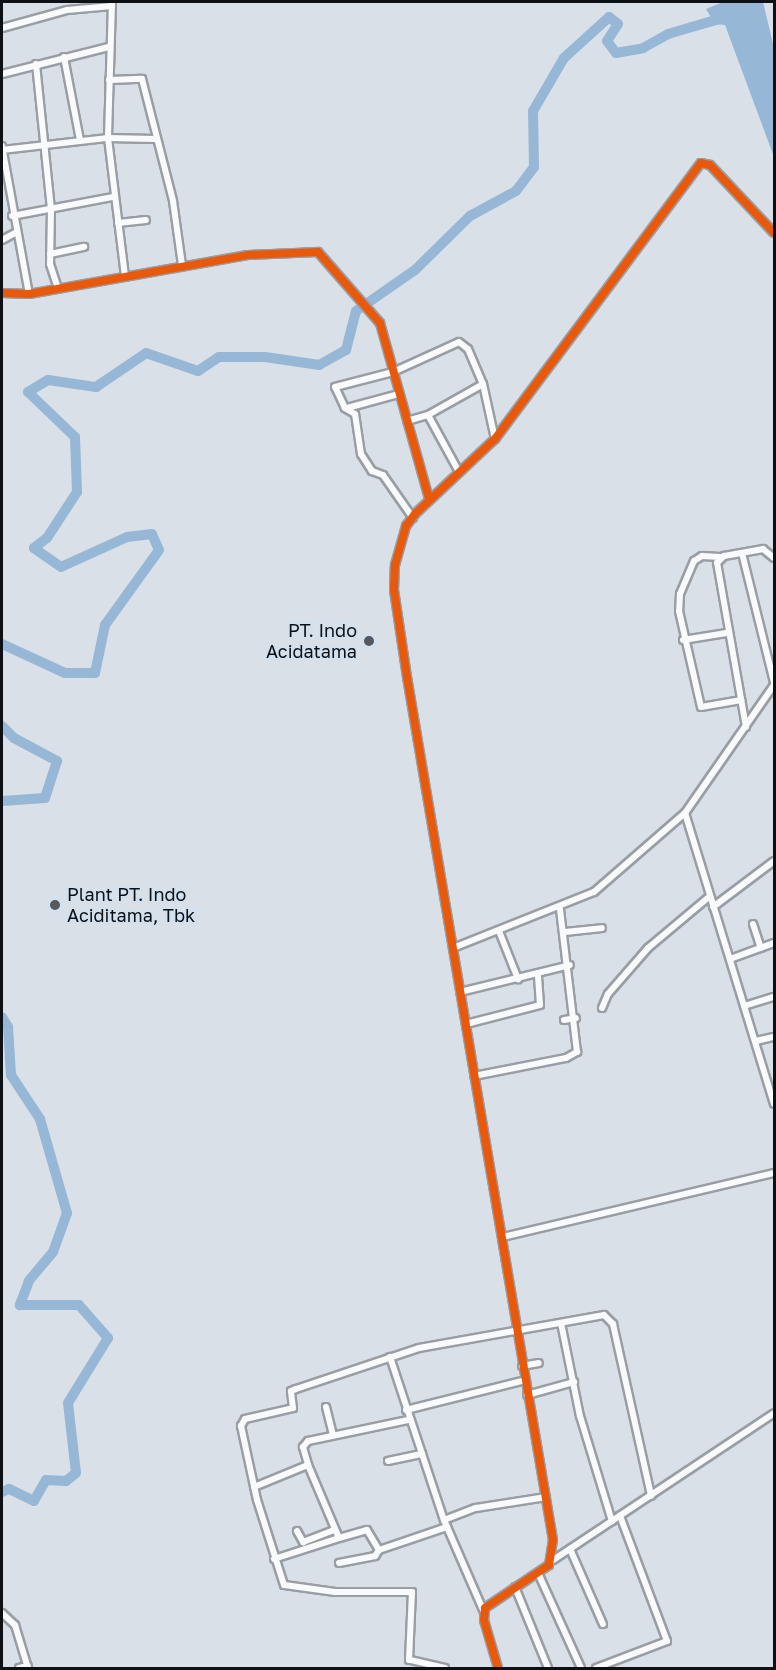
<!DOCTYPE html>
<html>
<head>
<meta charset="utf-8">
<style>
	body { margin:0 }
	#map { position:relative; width:776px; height:1670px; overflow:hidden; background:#d9e0e8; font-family:"Golos Text",sans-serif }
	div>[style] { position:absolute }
	.water>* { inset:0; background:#97b7d6 }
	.river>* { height:10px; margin:-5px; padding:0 5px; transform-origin:5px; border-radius:5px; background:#97b7d6 }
	.roads { filter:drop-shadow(2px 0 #999ea4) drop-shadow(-2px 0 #999ea4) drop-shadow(0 2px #999ea4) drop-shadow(0 -2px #999ea4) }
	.minor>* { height:6px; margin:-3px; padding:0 3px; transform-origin:3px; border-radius:3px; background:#f9fafc }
	.cycleway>* { height:8px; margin:-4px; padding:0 4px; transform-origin:4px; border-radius:4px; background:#e8590c }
	.dots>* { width:16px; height:16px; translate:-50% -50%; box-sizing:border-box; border:3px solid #d3e0ee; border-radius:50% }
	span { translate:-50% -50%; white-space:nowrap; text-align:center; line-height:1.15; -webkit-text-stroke:4.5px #d3e0ee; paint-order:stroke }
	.poi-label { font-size:18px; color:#0d1116 }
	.right { translate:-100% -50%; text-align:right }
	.left { translate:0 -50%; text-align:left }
	.frame { position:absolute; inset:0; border:3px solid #0d1116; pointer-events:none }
</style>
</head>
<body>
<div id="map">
	<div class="water">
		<div style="clip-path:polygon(723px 2px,763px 2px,774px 48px,774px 157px,725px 25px,715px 24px,706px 9px)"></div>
	</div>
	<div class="river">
		<div style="left:2px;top:644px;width:69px;rotate:24.7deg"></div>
		<div style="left:65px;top:673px;width:30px"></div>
		<div style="left:95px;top:673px;width:49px;rotate:-78.2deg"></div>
		<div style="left:105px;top:625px;width:92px;rotate:-54.2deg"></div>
		<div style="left:159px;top:550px;width:17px;rotate:-114deg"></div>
		<div style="left:152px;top:534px;width:25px;rotate:173deg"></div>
		<div style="left:127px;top:537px;width:72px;rotate:155.6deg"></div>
		<div style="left:61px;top:567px;width:33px;rotate:-145deg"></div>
		<div style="left:34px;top:548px;width:16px;rotate:-38deg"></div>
		<div style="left:47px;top:538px;width:55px;rotate:-56.9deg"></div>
		<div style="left:77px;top:492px;width:55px;rotate:-92.1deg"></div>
		<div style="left:75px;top:437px;width:65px;rotate:-136.2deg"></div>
		<div style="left:28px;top:392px;width:23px;rotate:-31deg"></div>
		<div style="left:48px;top:380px;width:49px;rotate:8.3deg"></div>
		<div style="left:96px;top:387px;width:60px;rotate:-34.2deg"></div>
		<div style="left:146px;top:353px;width:55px;rotate:19.1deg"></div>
		<div style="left:198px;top:371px;width:25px;rotate:-34deg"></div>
		<div style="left:219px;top:357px;width:46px"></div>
		<div style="left:265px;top:357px;width:55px;rotate:8.4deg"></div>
		<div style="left:319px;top:365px;width:31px;rotate:-29deg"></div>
		<div style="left:346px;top:350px;width:40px;rotate:-75.6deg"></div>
		<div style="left:356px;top:311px;width:72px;rotate:-34.8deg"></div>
		<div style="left:415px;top:270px;width:77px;rotate:-44.5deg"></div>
		<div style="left:470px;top:216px;width:52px;rotate:-28.5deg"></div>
		<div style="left:516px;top:191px;width:30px;rotate:-53deg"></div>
		<div style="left:534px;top:167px;width:56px;rotate:-91deg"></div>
		<div style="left:533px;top:111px;width:61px;rotate:-59.7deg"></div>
		<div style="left:564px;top:58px;width:61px;rotate:-42.3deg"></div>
		<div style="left:609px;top:17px;width:11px;rotate:38deg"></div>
		<div style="left:618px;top:24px;width:20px;rotate:123deg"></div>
		<div style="left:607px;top:41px;width:15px;rotate:53deg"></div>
		<div style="left:616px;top:53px;width:27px;rotate:-10deg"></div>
		<div style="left:643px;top:48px;width:29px;rotate:-29deg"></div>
		<div style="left:668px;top:34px;width:60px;rotate:-16.3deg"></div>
		<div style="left:2px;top:726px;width:17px;rotate:45deg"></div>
		<div style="left:14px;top:738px;width:49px;rotate:28.1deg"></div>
		<div style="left:57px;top:761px;width:39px;rotate:108deg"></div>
		<div style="left:45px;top:798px;width:43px;rotate:176deg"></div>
		<div style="left:2px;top:1017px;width:12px;rotate:59deg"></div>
		<div style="left:8px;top:1027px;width:48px;rotate:86.4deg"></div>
		<div style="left:11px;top:1075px;width:53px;rotate:56.6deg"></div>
		<div style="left:40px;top:1119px;width:98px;rotate:74deg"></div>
		<div style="left:67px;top:1213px;width:41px;rotate:109.7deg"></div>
		<div style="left:53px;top:1252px;width:38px;rotate:130deg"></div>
		<div style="left:29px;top:1281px;width:26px;rotate:111deg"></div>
		<div style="left:20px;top:1305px;width:59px"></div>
		<div style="left:79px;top:1305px;width:44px;rotate:48.7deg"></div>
		<div style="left:108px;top:1338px;width:76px;rotate:121.6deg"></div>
		<div style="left:68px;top:1403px;width:70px;rotate:83.5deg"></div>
		<div style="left:76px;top:1473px;width:13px;rotate:141deg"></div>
		<div style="left:66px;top:1481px;width:20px;rotate:-177deg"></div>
		<div style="left:46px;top:1480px;width:24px;rotate:120deg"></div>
		<div style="left:34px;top:1501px;width:28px;rotate:-154deg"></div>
		<div style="left:9px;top:1489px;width:8px;rotate:157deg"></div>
	</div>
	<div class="roads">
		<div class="minor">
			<div style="left:112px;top:2px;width:136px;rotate:91.7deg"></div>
			<div style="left:108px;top:138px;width:139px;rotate:83deg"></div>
			<div style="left:2px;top:28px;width:67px;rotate:-15.5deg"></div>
			<div style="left:67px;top:10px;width:45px;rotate:-5.1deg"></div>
			<div style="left:64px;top:57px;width:85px;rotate:79.1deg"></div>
			<div style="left:36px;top:64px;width:146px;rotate:84.1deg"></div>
			<div style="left:51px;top:209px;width:55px;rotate:91deg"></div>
			<div style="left:50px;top:264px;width:26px;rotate:72deg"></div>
			<div style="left:2px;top:74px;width:110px;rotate:-14.2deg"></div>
			<div style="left:109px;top:80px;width:33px;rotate:-2deg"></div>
			<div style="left:142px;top:79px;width:126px;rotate:75.7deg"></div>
			<div style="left:173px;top:201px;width:65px;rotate:82deg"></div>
			<div style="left:2px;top:146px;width:150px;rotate:79.7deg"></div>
			<div style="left:2px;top:150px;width:107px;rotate:-6.5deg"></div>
			<div style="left:108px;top:138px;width:47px;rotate:1.2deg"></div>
			<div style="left:12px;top:216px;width:103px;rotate:-10.7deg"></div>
			<div style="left:118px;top:223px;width:28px;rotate:-6deg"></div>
			<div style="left:2px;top:240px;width:15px;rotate:-28deg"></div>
			<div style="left:50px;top:254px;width:35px;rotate:-12deg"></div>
			<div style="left:2px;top:293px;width:27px;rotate:2deg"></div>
			<div style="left:29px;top:294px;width:222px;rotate:-10.1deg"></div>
			<div style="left:248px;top:255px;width:70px;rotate:-2.5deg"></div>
			<div style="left:318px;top:252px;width:94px;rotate:48.9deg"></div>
			<div style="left:380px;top:323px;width:183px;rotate:74.4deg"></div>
			<div style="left:347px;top:408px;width:54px;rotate:-15.1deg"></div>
			<div style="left:428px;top:415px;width:63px;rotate:61.4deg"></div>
			<div style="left:407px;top:421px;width:22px;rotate:-16deg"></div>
			<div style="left:428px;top:415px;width:63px;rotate:-29.4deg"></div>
			<div style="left:413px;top:518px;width:52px;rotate:-124.9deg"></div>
			<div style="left:383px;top:475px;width:12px;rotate:-160deg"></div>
			<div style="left:372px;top:471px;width:20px;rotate:-123deg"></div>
			<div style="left:361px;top:454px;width:40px;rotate:-98.5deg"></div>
			<div style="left:355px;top:414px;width:12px;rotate:-149deg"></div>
			<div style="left:345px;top:408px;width:23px;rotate:-115deg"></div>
			<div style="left:335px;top:387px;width:60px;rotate:-14.5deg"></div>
			<div style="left:393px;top:372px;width:72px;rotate:-24.4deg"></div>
			<div style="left:459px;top:342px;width:11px;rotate:38deg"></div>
			<div style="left:468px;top:349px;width:38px;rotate:67deg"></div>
			<div style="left:483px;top:384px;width:56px;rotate:77.7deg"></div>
			<div style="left:742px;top:553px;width:133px;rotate:76.1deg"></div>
			<div style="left:720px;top:557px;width:18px;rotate:-177deg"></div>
			<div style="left:702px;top:556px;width:9px;rotate:148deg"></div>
			<div style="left:694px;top:561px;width:36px;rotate:113deg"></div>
			<div style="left:680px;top:594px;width:17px;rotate:93deg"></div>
			<div style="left:679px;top:611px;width:98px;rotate:77.1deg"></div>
			<div style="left:701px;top:707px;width:41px;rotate:-9.9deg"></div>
			<div style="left:683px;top:640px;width:44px;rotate:-9.2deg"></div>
			<div style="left:746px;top:727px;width:167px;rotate:-100deg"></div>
			<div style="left:717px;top:563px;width:10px;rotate:-45deg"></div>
			<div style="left:724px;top:556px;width:40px;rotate:-10deg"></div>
			<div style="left:763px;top:549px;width:14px;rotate:39deg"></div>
			<div style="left:685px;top:813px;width:304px;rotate:73deg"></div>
			<div style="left:713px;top:907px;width:76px;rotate:-37deg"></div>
			<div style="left:753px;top:924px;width:25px;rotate:72deg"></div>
			<div style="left:499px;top:931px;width:52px;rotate:68.4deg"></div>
			<div style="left:565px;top:932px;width:37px;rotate:-6deg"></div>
			<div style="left:453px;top:948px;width:152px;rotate:-21.7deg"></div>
			<div style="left:594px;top:892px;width:121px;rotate:-41deg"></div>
			<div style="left:685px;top:813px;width:156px;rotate:-55.2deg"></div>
			<div style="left:730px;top:959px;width:47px;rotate:-20deg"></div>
			<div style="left:460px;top:992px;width:113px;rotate:-13.8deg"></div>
			<div style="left:744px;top:1006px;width:31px;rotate:-17deg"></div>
			<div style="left:602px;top:1008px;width:15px;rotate:-67deg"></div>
			<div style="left:608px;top:994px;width:61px;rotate:-49deg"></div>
			<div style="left:648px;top:948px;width:81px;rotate:-40deg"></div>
			<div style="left:564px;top:1020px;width:12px;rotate:-9deg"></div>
			<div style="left:466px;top:1024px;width:76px;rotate:-14.4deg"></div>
			<div style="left:540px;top:1005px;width:32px;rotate:-94deg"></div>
			<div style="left:756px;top:1041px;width:18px;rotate:-13deg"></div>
			<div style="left:474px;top:1076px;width:94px;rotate:-11.1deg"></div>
			<div style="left:566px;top:1058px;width:13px;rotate:-29deg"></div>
			<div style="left:577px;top:1052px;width:144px;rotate:-96.8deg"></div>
			<div style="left:503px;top:1237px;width:278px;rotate:-13.3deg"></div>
			<div style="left:561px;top:1323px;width:95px;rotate:78.5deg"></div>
			<div style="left:580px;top:1416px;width:110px;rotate:73.1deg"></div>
			<div style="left:390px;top:1357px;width:172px;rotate:71.7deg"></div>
			<div style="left:444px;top:1520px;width:100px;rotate:66.5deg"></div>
			<div style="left:522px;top:1366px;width:17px;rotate:-10deg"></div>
			<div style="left:527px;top:1395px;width:49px;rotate:-15.5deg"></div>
			<div style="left:326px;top:1407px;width:29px;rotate:76deg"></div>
			<div style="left:406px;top:1410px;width:123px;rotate:-14.1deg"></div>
			<div style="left:408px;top:1420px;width:102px;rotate:168.1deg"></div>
			<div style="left:308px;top:1441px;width:8px;rotate:130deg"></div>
			<div style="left:303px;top:1447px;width:19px;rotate:74deg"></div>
			<div style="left:308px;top:1465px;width:79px;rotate:67deg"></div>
			<div style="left:339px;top:1538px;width:29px;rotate:-16deg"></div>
			<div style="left:367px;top:1530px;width:23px;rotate:59deg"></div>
			<div style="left:379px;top:1550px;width:72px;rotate:-18.7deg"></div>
			<div style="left:388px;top:1461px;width:35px;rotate:-12deg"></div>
			<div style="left:254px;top:1487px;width:58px;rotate:-22.2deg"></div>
			<div style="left:444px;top:1520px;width:34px;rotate:-21deg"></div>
			<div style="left:476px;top:1508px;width:71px;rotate:-8.9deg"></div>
			<div style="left:297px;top:1531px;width:13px;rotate:61deg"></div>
			<div style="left:303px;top:1542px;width:34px;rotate:-21deg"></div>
			<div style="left:570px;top:1549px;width:82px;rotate:66.3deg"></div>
			<div style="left:274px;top:1559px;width:68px;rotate:-17.9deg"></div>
			<div style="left:553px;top:1560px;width:265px;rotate:-33.6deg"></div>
			<div style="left:339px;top:1563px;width:37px;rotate:-11deg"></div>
			<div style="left:375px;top:1556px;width:7px;rotate:-56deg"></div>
			<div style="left:538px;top:1573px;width:104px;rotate:65.6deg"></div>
			<div style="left:515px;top:1587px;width:87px;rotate:67.8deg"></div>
			<div style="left:2px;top:1613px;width:18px;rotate:43deg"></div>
			<div style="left:15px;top:1625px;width:45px;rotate:73.2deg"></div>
			<div style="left:19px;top:1668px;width:9px;rotate:-13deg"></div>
			<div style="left:445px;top:1668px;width:37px;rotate:-167deg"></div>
			<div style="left:409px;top:1660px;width:68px;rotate:-87.5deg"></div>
			<div style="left:412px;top:1592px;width:77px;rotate:180deg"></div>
			<div style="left:335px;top:1592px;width:51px;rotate:-172.2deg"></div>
			<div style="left:284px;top:1585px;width:89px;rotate:-107.6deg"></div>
			<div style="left:257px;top:1500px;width:76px;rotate:-102.2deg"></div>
			<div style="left:241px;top:1426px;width:8px;rotate:-60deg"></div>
			<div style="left:245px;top:1419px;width:49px;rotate:-12.9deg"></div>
			<div style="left:293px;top:1408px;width:17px;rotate:-97deg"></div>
			<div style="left:291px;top:1391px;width:5px;rotate:-22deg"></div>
			<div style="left:296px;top:1389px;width:130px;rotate:-18.4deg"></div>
			<div style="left:419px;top:1348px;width:188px;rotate:-10.1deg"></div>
			<div style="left:604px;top:1315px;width:13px;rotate:45deg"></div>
			<div style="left:613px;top:1324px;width:176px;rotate:77.5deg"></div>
			<div style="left:498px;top:1668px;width:50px;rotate:-106.3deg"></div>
			<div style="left:484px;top:1620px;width:12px;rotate:-85deg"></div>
			<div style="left:485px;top:1608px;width:77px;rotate:-33.9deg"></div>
			<div style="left:549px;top:1565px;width:25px;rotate:-81deg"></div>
			<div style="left:553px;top:1540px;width:875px;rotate:-99.6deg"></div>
			<div style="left:407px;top:677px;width:88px;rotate:-98.5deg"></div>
			<div style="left:394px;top:590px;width:25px;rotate:-88deg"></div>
			<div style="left:395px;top:565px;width:41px;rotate:-74.2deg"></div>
			<div style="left:406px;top:526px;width:15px;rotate:-53deg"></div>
			<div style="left:415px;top:514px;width:110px;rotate:-43.2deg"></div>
			<div style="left:495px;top:439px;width:344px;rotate:-53.3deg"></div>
			<div style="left:701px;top:163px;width:9px;rotate:13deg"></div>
			<div style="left:710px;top:165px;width:93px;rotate:46.7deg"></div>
			<div style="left:596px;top:1668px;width:76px;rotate:-20.8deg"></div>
			<div style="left:667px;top:1641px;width:134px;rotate:-110.6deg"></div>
		</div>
	</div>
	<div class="cycleway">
		<div style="left:2px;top:293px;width:27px;rotate:2deg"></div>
		<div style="left:29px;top:294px;width:222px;rotate:-10.1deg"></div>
		<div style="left:248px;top:255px;width:70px;rotate:-2.5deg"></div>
		<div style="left:318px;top:252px;width:94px;rotate:48.9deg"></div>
		<div style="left:380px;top:323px;width:183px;rotate:74.4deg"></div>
		<div style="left:498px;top:1668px;width:50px;rotate:-106.3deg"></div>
		<div style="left:484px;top:1620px;width:12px;rotate:-85deg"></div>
		<div style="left:485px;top:1608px;width:77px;rotate:-33.9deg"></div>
		<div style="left:549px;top:1565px;width:25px;rotate:-81deg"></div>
		<div style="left:553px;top:1540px;width:875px;rotate:-99.6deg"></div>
		<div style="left:407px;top:677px;width:88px;rotate:-98.5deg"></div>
		<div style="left:394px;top:590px;width:25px;rotate:-88deg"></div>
		<div style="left:395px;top:565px;width:41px;rotate:-74.2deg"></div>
		<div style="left:406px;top:526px;width:15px;rotate:-53deg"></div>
		<div style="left:415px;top:514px;width:110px;rotate:-43.2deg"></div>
		<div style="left:495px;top:439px;width:344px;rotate:-53.3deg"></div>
		<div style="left:701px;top:163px;width:9px;rotate:13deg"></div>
		<div style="left:710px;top:165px;width:93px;rotate:46.7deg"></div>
	</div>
	<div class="dots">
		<div style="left:369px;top:641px;background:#545960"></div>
		<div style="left:55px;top:905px;background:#545960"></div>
	</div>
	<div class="poi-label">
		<span class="right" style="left:357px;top:641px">PT. Indo<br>Acidatama</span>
		<span class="left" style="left:67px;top:905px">Plant PT. Indo<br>Aciditama, Tbk</span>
	</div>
	<div class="frame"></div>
</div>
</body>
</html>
